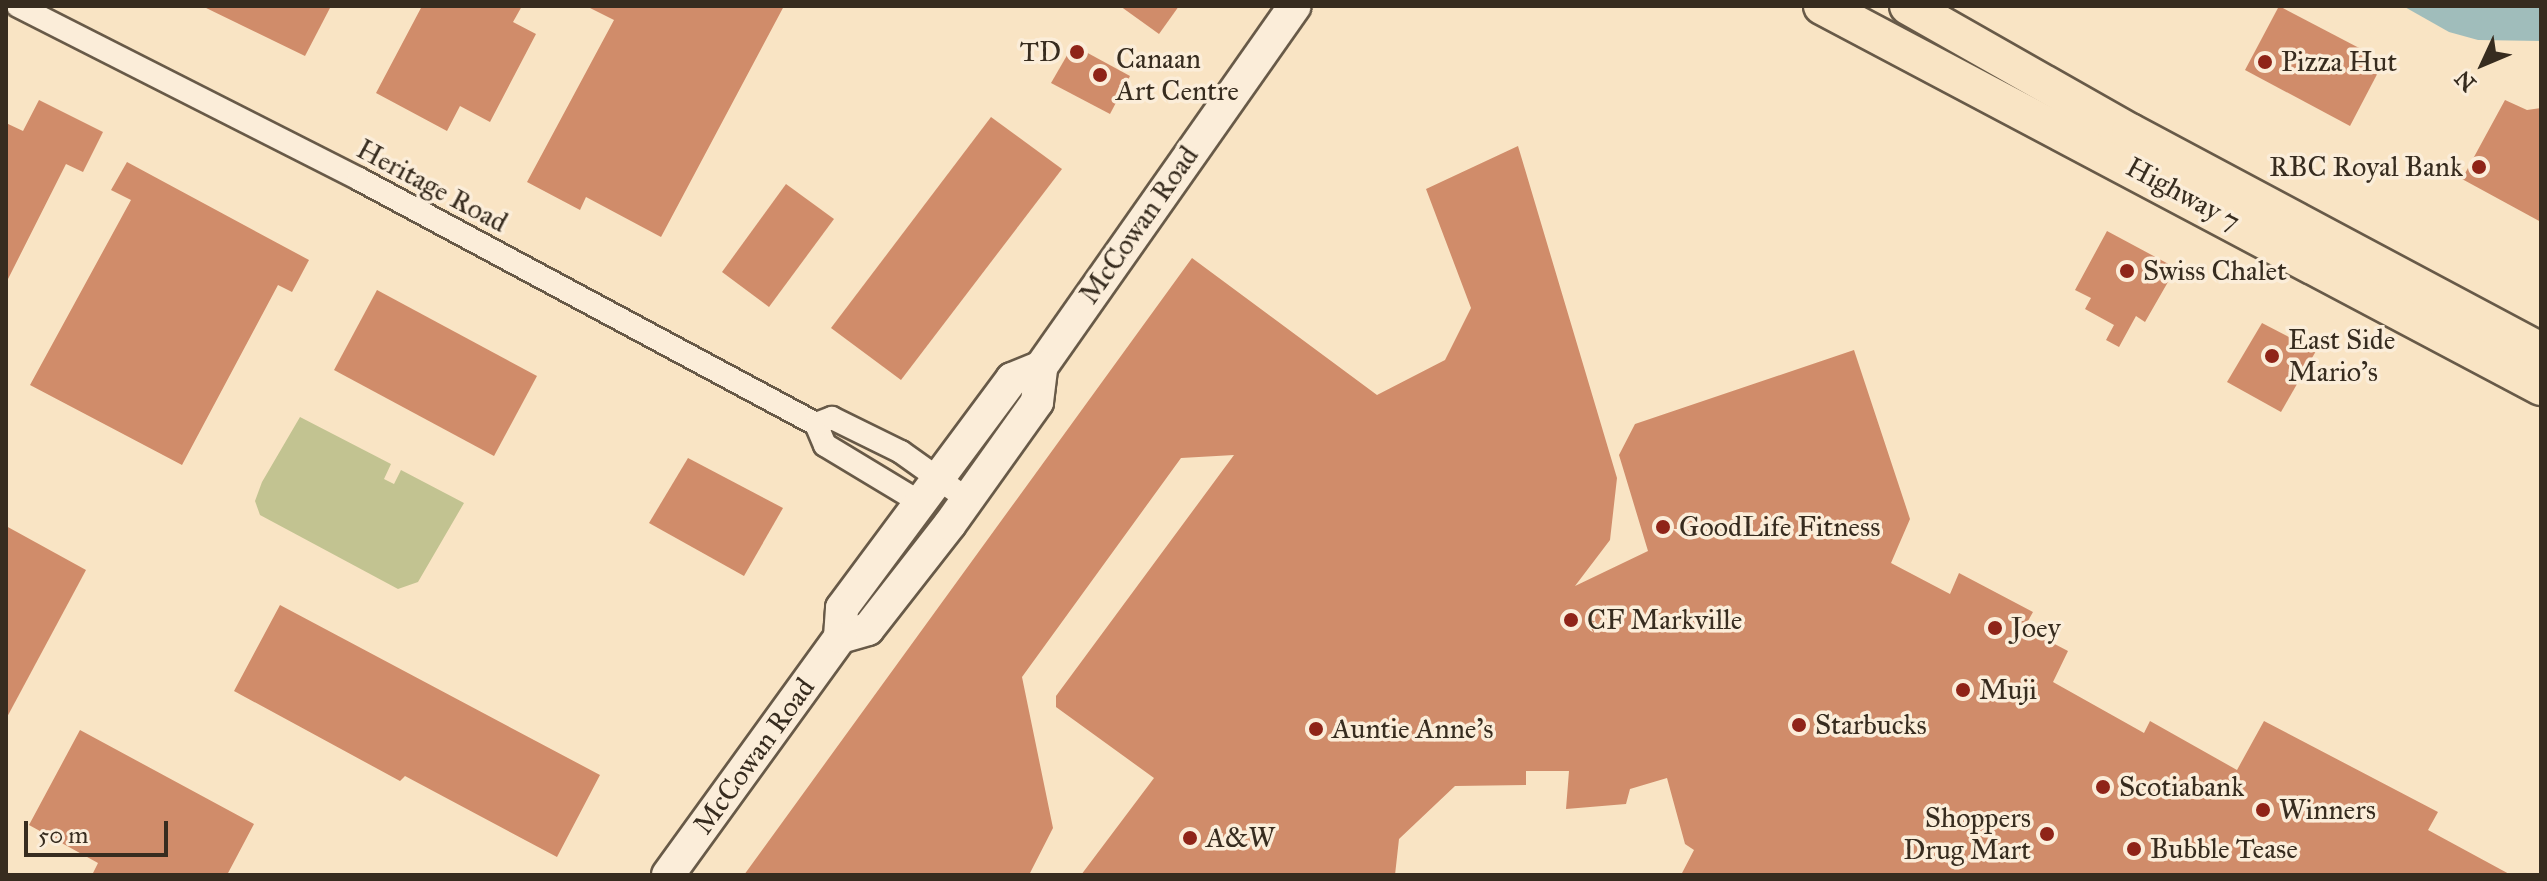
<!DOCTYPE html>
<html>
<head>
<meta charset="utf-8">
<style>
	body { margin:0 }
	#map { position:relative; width:2547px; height:881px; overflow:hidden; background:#f9e4c4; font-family:"IM FELL Great Primer",serif }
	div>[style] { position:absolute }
	.green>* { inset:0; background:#c2c391 }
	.water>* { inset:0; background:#a0bdbb }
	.building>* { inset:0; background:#d08c6a }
	.roads { filter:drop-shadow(2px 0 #685a48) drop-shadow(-2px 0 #685a48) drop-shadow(0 2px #685a48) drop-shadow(0 -2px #685a48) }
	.minor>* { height:22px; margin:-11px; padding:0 11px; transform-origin:11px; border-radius:11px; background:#fbedd9 }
	.secondary>* { height:32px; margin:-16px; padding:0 16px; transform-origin:16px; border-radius:16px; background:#fbedd9 }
	.primary>* { height:36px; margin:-18px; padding:0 18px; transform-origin:18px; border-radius:18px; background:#f9e4c4 }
	.dots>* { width:22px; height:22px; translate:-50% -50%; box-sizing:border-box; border:4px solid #fbedd9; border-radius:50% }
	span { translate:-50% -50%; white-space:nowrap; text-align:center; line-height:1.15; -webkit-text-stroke:7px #fbedd9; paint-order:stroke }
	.poi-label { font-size:28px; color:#372c1f }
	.right { translate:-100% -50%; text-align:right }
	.left { translate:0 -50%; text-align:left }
	.street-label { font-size:28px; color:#372c1f }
	.frame { position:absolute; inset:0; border:8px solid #372c1f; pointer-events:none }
	.north { position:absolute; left:2443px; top:24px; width:80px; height:80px; -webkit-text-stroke:6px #fbedd9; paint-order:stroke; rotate:226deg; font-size:22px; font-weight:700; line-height:32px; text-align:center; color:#372c1f }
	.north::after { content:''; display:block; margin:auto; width:28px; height:36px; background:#372c1f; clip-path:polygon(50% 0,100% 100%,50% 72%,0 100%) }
	.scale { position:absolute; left:24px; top:821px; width:144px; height:36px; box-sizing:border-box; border:4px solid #372c1f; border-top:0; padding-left:10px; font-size:24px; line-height:28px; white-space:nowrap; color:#372c1f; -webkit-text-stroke:6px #fbedd9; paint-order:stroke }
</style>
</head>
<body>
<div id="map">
	<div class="green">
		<div style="clip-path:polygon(300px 417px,391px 464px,384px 479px,394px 484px,401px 470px,464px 503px,418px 582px,398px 589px,260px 515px,255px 501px,262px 482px)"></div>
	</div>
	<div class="water">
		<div style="clip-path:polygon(2403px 6px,2541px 6px,2541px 41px,2478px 40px,2449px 32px)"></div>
	</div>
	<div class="building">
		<div style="clip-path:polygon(202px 6px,331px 6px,305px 56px)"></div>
		<div style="clip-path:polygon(422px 6px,522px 6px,513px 22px,536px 34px,490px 122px,460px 106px,447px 131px,376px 93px)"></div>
		<div style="clip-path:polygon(586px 6px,784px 6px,661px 237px,586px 197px,580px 210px,527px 182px,614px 20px)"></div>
		<div style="clip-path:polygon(1120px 6px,1179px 6px,1159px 34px)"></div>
		<div style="clip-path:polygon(2279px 6px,2384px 61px,2350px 126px,2245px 70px)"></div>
		<div style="clip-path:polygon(1073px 45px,1130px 76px,1110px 114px,1051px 83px)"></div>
		<div style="clip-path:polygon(39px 100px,103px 132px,83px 172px,66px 164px,6px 283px,6px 123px,23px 131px)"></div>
		<div style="clip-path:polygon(2505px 100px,2527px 110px,2541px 108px,2541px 222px,2462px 179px)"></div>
		<div style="clip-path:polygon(991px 117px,1062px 169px,901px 380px,831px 328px)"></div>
		<div style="clip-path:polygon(1518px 146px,1617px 478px,1610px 540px,1575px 586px,1648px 551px,1619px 455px,1635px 424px,1854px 350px,1910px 519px,1891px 563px,1950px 594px,1959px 573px,2033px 612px,2024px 628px,2068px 651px,2053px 682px,2144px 733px,2150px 721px,2237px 770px,2264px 721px,2438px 812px,2428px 830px,2511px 875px,1681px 875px,1694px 850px,1685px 844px,1667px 778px,1630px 789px,1626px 804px,1566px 809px,1569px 771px,1526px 771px,1526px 785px,1455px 786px,1399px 839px,1395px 875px,1081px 875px,1154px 778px,1056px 707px,1056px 696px,1234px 455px,1181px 458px,1022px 677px,1053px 828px,1029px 875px,744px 875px,1192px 258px,1377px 395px,1445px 360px,1471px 308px,1426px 189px)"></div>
		<div style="clip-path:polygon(127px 162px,309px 260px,292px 292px,278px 285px,182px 465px,30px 385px,131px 200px,111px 190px)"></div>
		<div style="clip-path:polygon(786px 184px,834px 219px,769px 307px,722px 272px)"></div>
		<div style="clip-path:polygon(2107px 231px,2176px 268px,2145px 322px,2136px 316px,2119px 347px,2106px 340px,2114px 325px,2085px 309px,2091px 298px,2075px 290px)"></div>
		<div style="clip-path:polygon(377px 290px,537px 376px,494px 456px,334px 370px)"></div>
		<div style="clip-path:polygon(2262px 323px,2316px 351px,2281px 412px,2227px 382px)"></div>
		<div style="clip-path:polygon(688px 458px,783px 508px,744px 576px,649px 523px)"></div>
		<div style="clip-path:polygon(6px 526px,86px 570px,6px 719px)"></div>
		<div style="clip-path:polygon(280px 605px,600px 775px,557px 857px,405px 776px,400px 781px,234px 691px)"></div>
		<div style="clip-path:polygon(80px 730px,254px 824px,227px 875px,92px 875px,98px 863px,29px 825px)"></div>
	</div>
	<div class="roads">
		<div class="minor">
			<div style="left:18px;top:6px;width:382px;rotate:26.9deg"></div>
			<div style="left:359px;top:179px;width:519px;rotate:28.2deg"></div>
			<div style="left:816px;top:424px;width:23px;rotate:67deg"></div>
			<div style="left:825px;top:445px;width:112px;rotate:31.1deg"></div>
			<div style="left:816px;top:424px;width:17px;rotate:-21deg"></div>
			<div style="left:832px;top:418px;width:77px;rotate:26.2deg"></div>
			<div style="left:901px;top:452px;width:81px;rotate:35.5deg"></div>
		</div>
		<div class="secondary">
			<div style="left:840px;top:637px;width:29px;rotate:-16deg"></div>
			<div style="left:868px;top:629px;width:133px;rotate:-52deg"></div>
			<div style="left:950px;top:524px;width:150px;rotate:-54.5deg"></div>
			<div style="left:1037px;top:402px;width:35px;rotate:-83deg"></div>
			<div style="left:1041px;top:367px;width:441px;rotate:-54.9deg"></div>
			<div style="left:668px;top:875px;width:294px;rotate:-54.1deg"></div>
			<div style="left:840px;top:637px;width:29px;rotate:-86deg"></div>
			<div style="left:842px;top:608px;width:285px;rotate:-53.4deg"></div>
			<div style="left:1012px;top:379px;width:31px;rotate:-22deg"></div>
		</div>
		<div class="primary">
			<div style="left:1822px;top:6px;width:814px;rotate:27.92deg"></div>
			<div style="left:1908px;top:6px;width:255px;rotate:29.6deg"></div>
			<div style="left:2130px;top:132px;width:466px;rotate:28.1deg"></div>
		</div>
	</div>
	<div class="dots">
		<div style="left:1077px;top:52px;background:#8f2418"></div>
		<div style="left:2265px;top:62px;background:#8f2418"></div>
		<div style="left:1100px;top:75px;background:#8f2418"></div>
		<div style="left:2479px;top:167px;background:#8f2418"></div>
		<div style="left:2127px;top:271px;background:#8f2418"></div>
		<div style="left:2272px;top:356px;background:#8f2418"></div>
		<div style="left:1663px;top:527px;background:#8f2418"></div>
		<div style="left:1571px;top:620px;background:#8f2418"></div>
		<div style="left:1995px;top:628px;background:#8f2418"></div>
		<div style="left:1963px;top:690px;background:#8f2418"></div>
		<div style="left:1799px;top:725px;background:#8f2418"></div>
		<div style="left:1316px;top:729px;background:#8f2418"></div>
		<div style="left:2103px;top:787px;background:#8f2418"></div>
		<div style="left:2263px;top:810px;background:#8f2418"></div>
		<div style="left:2047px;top:834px;background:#8f2418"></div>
		<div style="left:1190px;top:838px;background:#8f2418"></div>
		<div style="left:2134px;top:849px;background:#8f2418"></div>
	</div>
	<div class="poi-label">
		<span class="right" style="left:1061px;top:52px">TD</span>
		<span class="left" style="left:1116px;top:75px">Canaan<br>Art Centre</span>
		<span class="left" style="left:2281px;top:62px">Pizza Hut</span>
		<span class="right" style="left:2463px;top:167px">RBC Royal Bank</span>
		<span class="left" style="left:2143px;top:271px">Swiss Chalet</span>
		<span class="left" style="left:2288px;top:356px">East Side<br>Mario's</span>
		<span class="left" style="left:1679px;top:527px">GoodLife Fitness</span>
		<span class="left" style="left:1587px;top:620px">CF Markville</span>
		<span class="left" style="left:2011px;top:628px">Joey</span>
		<span class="left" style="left:1979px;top:690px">Muji</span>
		<span class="left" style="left:1815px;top:725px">Starbucks</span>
		<span class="left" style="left:1332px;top:729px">Auntie Anne's</span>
		<span class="left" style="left:2119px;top:787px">Scotiabank</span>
		<span class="left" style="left:2279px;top:810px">Winners</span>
		<span class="right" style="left:2031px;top:834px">Shoppers<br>Drug Mart</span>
		<span class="left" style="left:1206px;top:838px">A&amp;W</span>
		<span class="left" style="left:2150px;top:849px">Bubble Tease</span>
	</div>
	<div class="street-label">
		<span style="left:432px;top:186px;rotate:28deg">Heritage Road</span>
		<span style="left:2183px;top:194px;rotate:28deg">Highway 7</span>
		<span style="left:1139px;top:225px;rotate:-55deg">McCowan Road</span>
		<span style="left:754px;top:756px;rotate:-54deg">McCowan Road</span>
	</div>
	<div class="frame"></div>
	<div class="north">N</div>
	<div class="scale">50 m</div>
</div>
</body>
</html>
